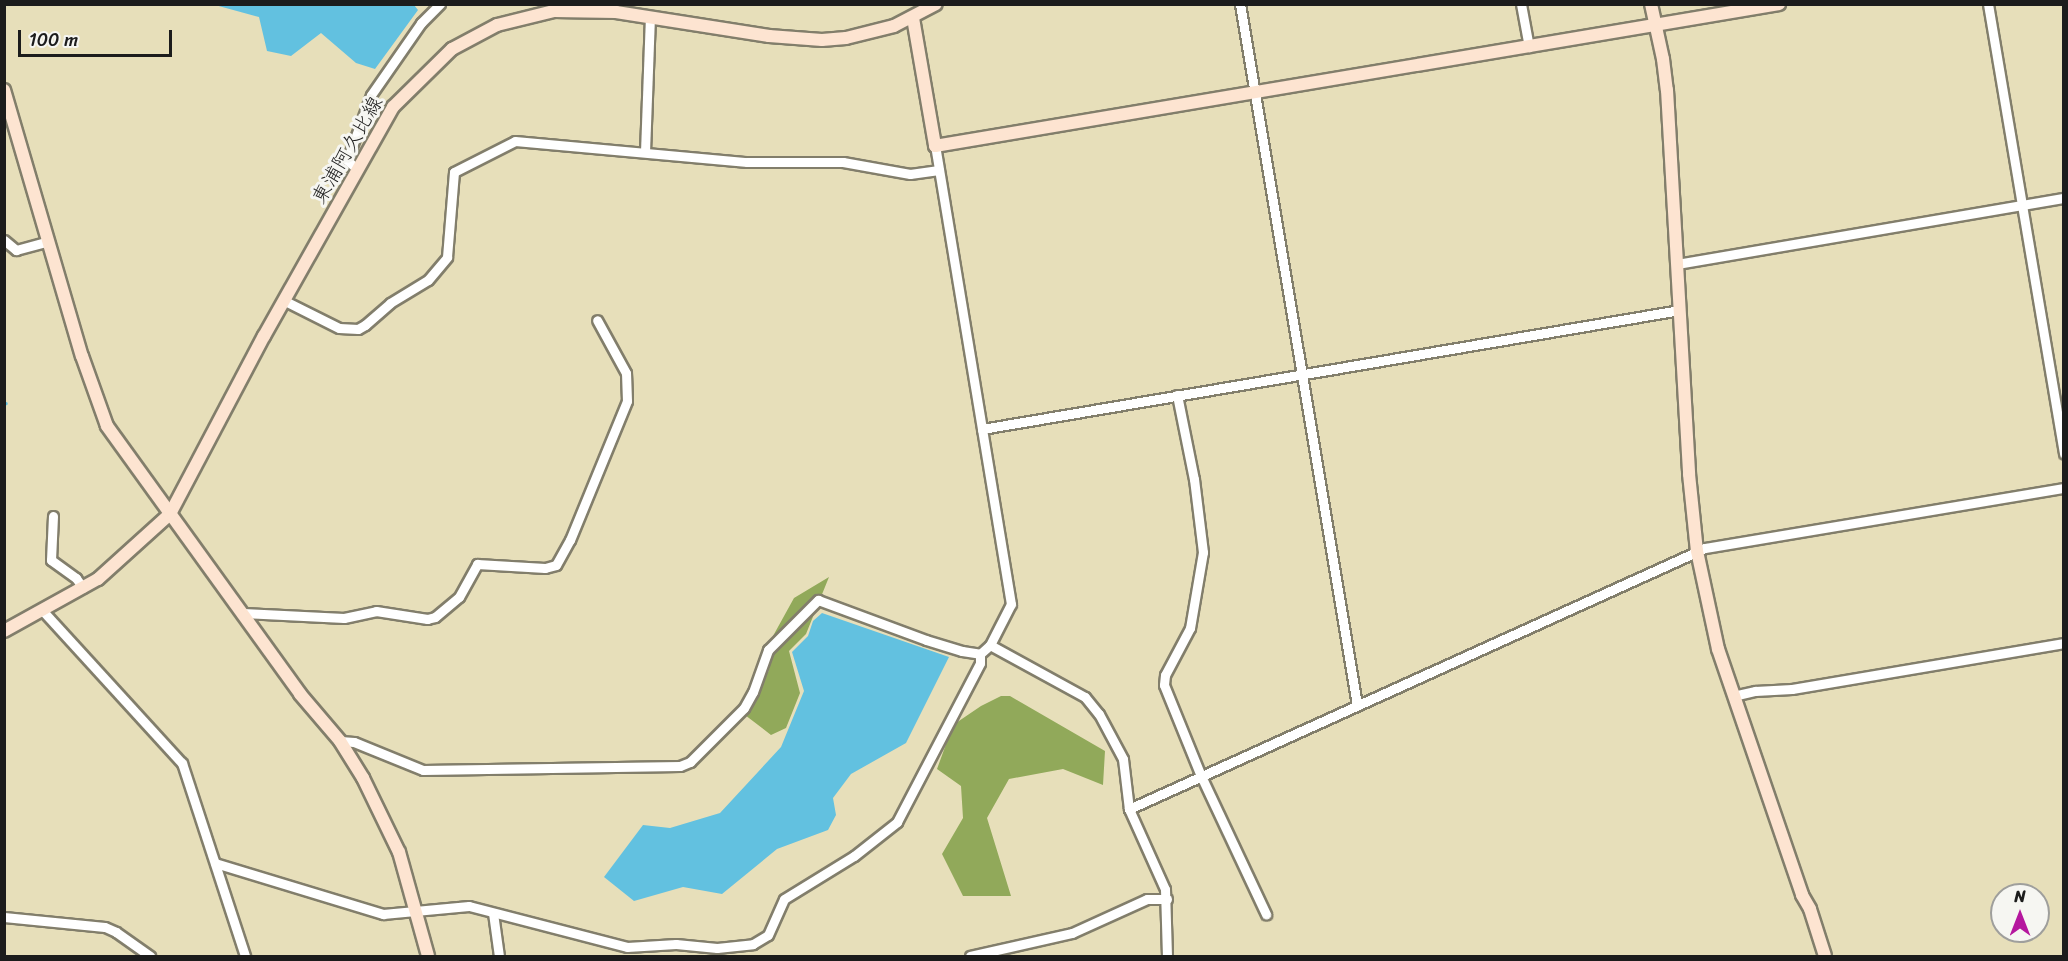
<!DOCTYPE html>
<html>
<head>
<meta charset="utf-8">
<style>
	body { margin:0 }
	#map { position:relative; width:2068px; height:961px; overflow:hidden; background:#e7dfba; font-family:Sriracha,"Klee One",sans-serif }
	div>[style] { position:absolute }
	.forest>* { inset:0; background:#91a95a }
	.water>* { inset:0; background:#62c1e0 }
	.stream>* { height:3px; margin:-1.5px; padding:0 1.5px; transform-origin:1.5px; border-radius:1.5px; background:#62c1e0 }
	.roads { filter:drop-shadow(2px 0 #827e6b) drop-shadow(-2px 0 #827e6b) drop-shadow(0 2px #827e6b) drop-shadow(0 -2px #827e6b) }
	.street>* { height:9px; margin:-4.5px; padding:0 4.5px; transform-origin:4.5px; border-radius:4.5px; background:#fff }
	.secondary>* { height:12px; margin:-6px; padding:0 6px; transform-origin:6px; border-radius:6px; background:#fde4d1 }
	span { translate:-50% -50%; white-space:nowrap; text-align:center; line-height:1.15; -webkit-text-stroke:6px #f6f6f2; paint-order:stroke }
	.street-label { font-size:20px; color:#1c1c1c }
	.frame { position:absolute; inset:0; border:6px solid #1c1c1c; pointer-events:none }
	.north { position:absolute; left:1990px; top:883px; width:60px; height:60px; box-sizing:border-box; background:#f6f6f2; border:2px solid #9f9f9c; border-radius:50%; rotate:0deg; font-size:16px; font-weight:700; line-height:24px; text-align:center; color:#1c1c1c }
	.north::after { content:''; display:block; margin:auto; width:21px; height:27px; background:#b5179e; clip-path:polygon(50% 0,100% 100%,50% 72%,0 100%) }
	.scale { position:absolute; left:18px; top:30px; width:154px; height:27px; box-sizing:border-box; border:3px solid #1c1c1c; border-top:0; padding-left:8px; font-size:18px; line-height:21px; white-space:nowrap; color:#1c1c1c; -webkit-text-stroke:4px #f6f6f2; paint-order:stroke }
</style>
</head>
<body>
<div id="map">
	<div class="forest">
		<div style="clip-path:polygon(829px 577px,806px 634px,789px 651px,800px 693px,786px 728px,771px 735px,745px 715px,769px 670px,773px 636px,794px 598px)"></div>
		<div style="clip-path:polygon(1001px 696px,1010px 696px,1105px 751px,1103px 785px,1063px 769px,1009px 779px,987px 818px,1011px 896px,963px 896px,942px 854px,963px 818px,961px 786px,937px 769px,953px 725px,981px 706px)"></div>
	</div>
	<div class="water">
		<div style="clip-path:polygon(414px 5px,418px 10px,375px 69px,356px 63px,321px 33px,291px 56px,267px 51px,259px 17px,215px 5px)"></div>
		<div style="clip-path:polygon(822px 613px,949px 657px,906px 743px,851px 774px,833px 798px,836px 815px,828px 830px,777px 849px,722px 894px,683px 887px,634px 901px,604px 877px,643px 825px,670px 828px,720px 813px,781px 747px,804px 691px,792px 652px,808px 636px,813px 621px)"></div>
	</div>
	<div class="stream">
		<div style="left:4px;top:404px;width:2px;rotate:-27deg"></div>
	</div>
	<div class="roads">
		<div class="street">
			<div style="left:1240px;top:4px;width:711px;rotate:80.52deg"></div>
			<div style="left:1521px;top:4px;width:44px;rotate:79.5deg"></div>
			<div style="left:1988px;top:4px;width:456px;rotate:80.4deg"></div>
			<div style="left:645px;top:152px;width:134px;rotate:-87.9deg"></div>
			<div style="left:357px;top:169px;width:13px;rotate:-138deg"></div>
			<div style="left:347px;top:160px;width:69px;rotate:-69.7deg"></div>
			<div style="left:371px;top:95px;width:88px;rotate:-55.2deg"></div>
			<div style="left:421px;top:23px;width:27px;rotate:-45deg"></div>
			<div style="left:4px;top:240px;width:16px;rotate:40deg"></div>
			<div style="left:16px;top:250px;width:34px;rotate:-15deg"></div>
			<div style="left:1677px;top:264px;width:393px;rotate:-9.7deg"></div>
			<div style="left:285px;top:301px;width:60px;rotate:26.6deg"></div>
			<div style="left:339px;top:328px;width:19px;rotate:3deg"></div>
			<div style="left:358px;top:329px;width:8px;rotate:-30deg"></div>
			<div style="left:365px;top:325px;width:33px;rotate:-41deg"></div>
			<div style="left:390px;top:303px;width:44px;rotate:-31.2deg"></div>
			<div style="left:428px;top:280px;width:30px;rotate:-50deg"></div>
			<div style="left:447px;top:257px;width:85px;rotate:-85.3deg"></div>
			<div style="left:454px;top:172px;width:68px;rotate:-26.9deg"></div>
			<div style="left:515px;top:141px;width:233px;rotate:5.2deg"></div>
			<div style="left:747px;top:162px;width:96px"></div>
			<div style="left:843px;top:162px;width:68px;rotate:10.2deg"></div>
			<div style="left:910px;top:174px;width:29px;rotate:-8deg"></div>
			<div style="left:1177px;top:395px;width:86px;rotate:78.6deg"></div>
			<div style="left:1194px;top:479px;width:74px;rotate:83deg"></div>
			<div style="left:1203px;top:552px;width:77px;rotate:99.7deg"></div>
			<div style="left:1190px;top:628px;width:53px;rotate:118deg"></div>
			<div style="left:1165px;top:675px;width:10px;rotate:96deg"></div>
			<div style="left:1164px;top:685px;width:98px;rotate:67.9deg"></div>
			<div style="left:1201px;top:776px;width:153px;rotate:64.8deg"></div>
			<div style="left:982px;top:429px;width:708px;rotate:-9.68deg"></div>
			<div style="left:53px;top:516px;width:44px;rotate:92.6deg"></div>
			<div style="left:51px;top:560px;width:31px;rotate:36deg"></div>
			<div style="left:76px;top:578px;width:12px;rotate:55deg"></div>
			<div style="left:43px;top:611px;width:206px;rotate:47.6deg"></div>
			<div style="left:182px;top:763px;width:203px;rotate:71.9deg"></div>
			<div style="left:243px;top:613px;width:101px;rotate:2.8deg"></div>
			<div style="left:344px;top:618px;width:33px;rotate:-12deg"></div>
			<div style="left:376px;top:611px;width:52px;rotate:8.9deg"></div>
			<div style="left:427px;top:619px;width:8px;rotate:-14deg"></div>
			<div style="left:435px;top:617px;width:31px;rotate:-40deg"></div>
			<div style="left:459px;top:597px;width:38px;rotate:-61deg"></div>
			<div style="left:477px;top:564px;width:68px;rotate:3.4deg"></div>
			<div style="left:545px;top:568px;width:11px;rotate:-15deg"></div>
			<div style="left:556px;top:565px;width:29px;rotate:-61deg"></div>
			<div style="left:570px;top:540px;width:150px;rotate:-67.7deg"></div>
			<div style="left:627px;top:401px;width:28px;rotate:-92deg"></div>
			<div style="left:626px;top:373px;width:60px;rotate:-118.7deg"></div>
			<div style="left:990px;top:645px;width:108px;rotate:28.7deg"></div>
			<div style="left:1085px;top:697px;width:22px;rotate:51deg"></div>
			<div style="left:1099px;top:714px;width:51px;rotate:61.9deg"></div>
			<div style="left:1123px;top:759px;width:50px;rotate:83.2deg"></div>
			<div style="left:1129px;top:809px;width:88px;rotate:65.8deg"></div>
			<div style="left:1165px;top:889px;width:67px;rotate:88.3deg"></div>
			<div style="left:1733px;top:696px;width:23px;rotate:-13deg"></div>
			<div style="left:1755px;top:691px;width:37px;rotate:-3deg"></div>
			<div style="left:1792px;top:689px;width:276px;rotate:-9.6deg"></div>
			<div style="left:340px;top:741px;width:14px;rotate:4deg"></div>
			<div style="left:354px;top:742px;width:74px;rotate:22.1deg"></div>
			<div style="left:423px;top:770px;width:257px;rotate:-0.9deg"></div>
			<div style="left:680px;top:766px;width:11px;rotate:-22deg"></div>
			<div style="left:690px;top:762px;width:76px;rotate:-45deg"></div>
			<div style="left:744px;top:708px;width:18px;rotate:-61deg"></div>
			<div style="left:753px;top:692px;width:45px;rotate:-70.3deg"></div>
			<div style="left:768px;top:650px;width:71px;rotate:-45deg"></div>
			<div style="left:818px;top:600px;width:115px;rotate:20.3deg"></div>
			<div style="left:926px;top:640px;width:38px;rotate:17deg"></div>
			<div style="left:962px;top:651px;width:18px;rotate:9deg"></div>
			<div style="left:1129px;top:809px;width:632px;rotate:-24.38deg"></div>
			<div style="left:1705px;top:548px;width:364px;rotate:-9.5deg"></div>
			<div style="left:215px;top:863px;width:176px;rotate:16.9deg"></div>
			<div style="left:383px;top:914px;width:86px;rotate:-5.3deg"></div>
			<div style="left:469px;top:906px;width:163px;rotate:14.5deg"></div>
			<div style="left:627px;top:947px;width:49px;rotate:-3.5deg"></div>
			<div style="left:676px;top:944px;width:41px;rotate:5.6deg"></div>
			<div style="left:717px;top:948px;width:36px;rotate:-6deg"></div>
			<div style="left:753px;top:944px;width:17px;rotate:-31deg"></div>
			<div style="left:768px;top:935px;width:39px;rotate:-66deg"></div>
			<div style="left:784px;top:899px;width:82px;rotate:-31.6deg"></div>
			<div style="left:854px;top:856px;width:55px;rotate:-38.3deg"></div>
			<div style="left:897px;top:822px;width:179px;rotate:-62.4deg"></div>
			<div style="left:980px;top:663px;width:9px;rotate:-90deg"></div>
			<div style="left:980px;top:654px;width:13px;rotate:-42deg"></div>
			<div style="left:990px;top:645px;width:46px;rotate:-62.9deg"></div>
			<div style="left:1011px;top:604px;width:464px;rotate:-99.4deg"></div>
			<div style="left:493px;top:913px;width:43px;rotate:82.1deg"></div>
			<div style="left:4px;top:917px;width:101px;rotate:5.7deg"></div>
			<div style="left:105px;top:927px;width:12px;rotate:24deg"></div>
			<div style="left:116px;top:932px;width:42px;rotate:35.2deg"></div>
			<div style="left:970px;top:956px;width:105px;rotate:-12.7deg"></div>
			<div style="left:1072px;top:933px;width:82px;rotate:-24.4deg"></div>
			<div style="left:1147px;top:899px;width:20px"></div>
		</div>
		<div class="secondary">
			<div style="left:1651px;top:4px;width:56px;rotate:77.7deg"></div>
			<div style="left:1663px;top:59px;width:31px;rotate:83deg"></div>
			<div style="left:1667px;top:90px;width:385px;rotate:86.7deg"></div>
			<div style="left:1689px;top:474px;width:77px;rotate:84.1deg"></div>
			<div style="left:1697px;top:551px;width:100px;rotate:77.9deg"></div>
			<div style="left:1718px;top:649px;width:260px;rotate:71.1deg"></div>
			<div style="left:1802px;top:895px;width:16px;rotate:60deg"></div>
			<div style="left:1810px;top:909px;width:49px;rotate:72.3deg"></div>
			<div style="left:913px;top:18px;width:130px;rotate:80.2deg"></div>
			<div style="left:935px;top:146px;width:856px;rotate:-9.55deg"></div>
			<div style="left:4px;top:90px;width:277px;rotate:73.7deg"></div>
			<div style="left:82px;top:356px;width:74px;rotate:70.3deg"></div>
			<div style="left:107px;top:426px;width:330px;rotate:54.2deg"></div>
			<div style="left:300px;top:694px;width:62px;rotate:49.6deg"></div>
			<div style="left:340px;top:741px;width:44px;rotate:58.1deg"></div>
			<div style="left:363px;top:778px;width:82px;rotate:64.1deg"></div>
			<div style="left:399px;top:852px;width:108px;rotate:74.4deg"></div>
			<div style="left:4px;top:631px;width:107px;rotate:-29deg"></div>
			<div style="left:98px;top:579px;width:97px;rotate:-42.1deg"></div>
			<div style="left:170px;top:514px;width:201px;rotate:-62.2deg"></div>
			<div style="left:264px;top:336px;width:263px;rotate:-60.6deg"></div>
			<div style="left:393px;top:107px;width:83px;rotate:-44.5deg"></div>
			<div style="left:452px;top:49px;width:51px;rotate:-28.1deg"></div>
			<div style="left:497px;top:25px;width:59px;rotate:-13.8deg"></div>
			<div style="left:554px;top:11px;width:62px;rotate:0.9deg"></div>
			<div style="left:616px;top:12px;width:155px;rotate:8.9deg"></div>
			<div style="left:769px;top:36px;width:53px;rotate:4.3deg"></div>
			<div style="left:822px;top:40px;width:24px;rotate:-5deg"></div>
			<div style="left:846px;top:38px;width:49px;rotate:-14deg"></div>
			<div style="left:894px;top:26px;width:47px;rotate:-27.6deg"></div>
		</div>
	</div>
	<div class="street-label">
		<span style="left:347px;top:150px;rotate:-60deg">東浦阿久比線</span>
	</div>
	<div class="frame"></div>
	<div class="north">N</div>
	<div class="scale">100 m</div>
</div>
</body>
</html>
